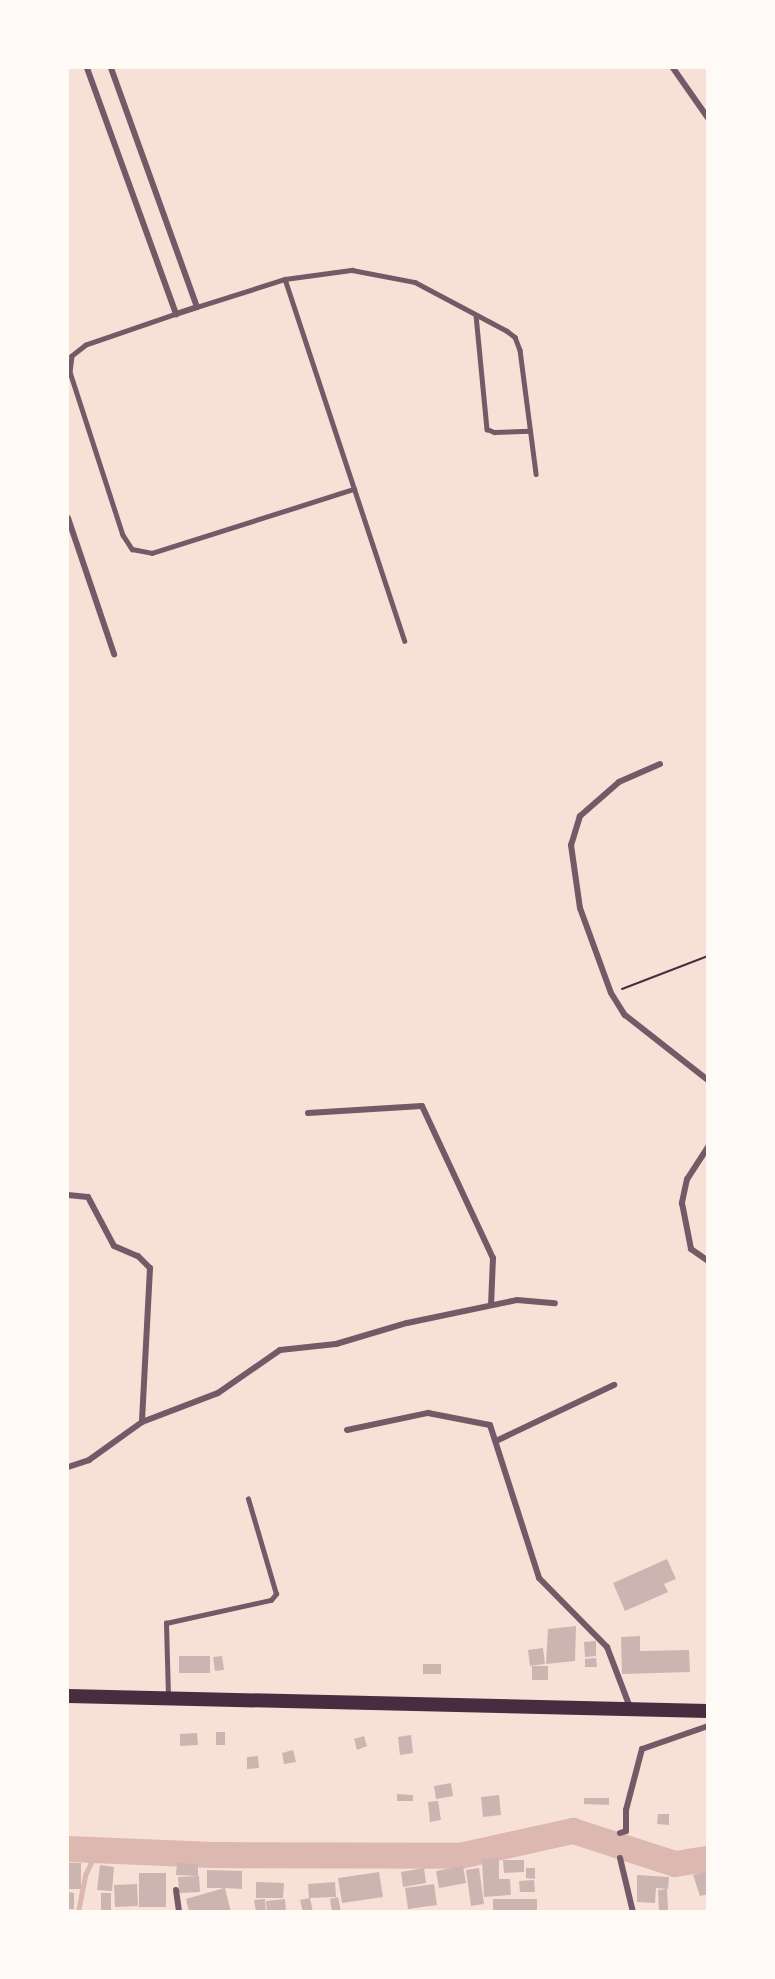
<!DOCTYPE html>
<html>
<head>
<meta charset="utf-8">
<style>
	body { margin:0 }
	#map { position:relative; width:775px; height:1979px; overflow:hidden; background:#f7e1d7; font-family:Rubik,sans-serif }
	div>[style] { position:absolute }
	.stream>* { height:4.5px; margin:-2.25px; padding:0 2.25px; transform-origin:2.25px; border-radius:2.25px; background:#dcb8b0 }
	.river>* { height:26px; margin:-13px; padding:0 13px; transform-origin:13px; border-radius:13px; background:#dcb8b0 }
	.building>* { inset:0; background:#ccb4b1 }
	.path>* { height:2px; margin:-1px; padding:0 1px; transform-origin:1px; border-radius:1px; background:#4a2c40 }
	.service>* { height:4.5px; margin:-2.25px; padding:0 2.25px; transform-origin:2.25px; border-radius:2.25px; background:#755966 }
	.minor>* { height:6px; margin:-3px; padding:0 3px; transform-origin:3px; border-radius:3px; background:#755966 }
	.primary>* { height:14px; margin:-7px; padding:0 7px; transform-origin:7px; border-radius:7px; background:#4a2c40 }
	span { translate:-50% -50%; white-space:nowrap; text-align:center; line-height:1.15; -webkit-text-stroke:6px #fffaf5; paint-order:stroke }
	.frame { position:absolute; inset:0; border:69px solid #fffaf5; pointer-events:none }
</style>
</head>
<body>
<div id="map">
	<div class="stream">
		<div style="left:78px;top:1912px;width:38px;rotate:-79deg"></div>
		<div style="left:85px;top:1875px;width:28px;rotate:-64deg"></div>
	</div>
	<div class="river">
		<div style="left:68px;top:1849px;width:145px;rotate:2.4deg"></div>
		<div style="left:213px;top:1855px;width:247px;rotate:0.2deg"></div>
		<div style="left:460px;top:1856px;width:116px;rotate:-12.5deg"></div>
		<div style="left:573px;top:1831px;width:107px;rotate:17.9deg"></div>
		<div style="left:675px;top:1864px;width:33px;rotate:-9deg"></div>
	</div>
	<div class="building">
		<div style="clip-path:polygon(667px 1559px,676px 1579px,664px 1584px,668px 1592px,625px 1611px,613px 1583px)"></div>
		<div style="clip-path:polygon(576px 1626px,575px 1661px,546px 1664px,548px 1629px)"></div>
		<div style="clip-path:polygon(640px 1636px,640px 1651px,689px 1650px,690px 1672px,622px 1674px,621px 1637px)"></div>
		<div style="clip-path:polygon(596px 1641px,596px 1656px,585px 1657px,584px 1642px)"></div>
		<div style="clip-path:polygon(543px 1648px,545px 1664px,530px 1666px,528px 1650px)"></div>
		<div style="clip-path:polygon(179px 1656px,210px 1656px,210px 1673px,179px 1673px)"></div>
		<div style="clip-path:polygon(222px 1656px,224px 1670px,215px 1671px,213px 1657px)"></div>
		<div style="clip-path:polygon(596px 1658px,597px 1667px,585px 1667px,585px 1659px)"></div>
		<div style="clip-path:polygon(423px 1664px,441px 1664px,441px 1674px,423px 1674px)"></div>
		<div style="clip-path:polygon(532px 1666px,548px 1666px,548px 1680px,532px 1680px)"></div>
		<div style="clip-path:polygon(216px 1732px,225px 1732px,225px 1745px,216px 1745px)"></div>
		<div style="clip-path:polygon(197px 1733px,198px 1745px,180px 1746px,180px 1734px)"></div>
		<div style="clip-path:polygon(411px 1735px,413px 1753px,400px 1755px,398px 1737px)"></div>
		<div style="clip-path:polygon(364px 1736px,367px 1746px,357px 1750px,354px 1739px)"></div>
		<div style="clip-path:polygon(293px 1750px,296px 1762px,284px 1764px,282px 1753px)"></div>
		<div style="clip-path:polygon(258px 1756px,259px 1768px,247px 1769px,247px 1757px)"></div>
		<div style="clip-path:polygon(451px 1783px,453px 1796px,436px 1799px,434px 1786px)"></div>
		<div style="clip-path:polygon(397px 1794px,413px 1795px,413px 1801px,397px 1801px)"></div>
		<div style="clip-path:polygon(499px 1795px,501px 1815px,483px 1817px,481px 1797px)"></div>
		<div style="clip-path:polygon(584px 1798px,609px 1798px,609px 1805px,584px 1804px)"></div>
		<div style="clip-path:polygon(438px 1801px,441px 1820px,430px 1822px,428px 1802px)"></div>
		<div style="clip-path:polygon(658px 1814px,669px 1814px,669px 1825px,657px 1824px)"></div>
		<div style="clip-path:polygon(499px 1858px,499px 1879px,510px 1879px,511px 1895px,484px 1897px,482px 1859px)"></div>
		<div style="clip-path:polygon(503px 1860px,524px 1860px,524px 1872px,504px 1873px)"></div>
		<div style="clip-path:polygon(68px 1863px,81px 1863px,81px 1889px,68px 1889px)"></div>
		<div style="clip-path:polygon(177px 1863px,198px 1864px,198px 1876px,176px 1875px)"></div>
		<div style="clip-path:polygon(100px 1865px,114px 1867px,112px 1891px,97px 1890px)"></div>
		<div style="clip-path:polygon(463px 1866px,466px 1883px,439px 1888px,436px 1871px)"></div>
		<div style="clip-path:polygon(424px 1868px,426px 1883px,403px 1887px,401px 1872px)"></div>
		<div style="clip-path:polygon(479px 1868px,484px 1904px,471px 1906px,466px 1870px)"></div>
		<div style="clip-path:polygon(526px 1868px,535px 1868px,535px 1879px,526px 1878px)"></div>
		<div style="clip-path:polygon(207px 1870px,242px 1871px,242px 1889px,225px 1888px,231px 1912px,189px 1912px,186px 1899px,224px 1888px,207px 1888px)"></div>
		<div style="clip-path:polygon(708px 1871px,708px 1894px,700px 1896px,693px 1875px)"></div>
		<div style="clip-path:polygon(379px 1872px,383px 1897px,342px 1903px,338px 1878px)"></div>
		<div style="clip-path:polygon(139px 1873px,166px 1873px,166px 1907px,139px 1907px)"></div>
		<div style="clip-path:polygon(637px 1875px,669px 1877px,668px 1889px,656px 1888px,655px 1903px,637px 1902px)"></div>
		<div style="clip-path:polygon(199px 1876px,200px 1892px,179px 1893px,178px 1877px)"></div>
		<div style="clip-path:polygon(534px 1880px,535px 1892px,520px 1892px,519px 1881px)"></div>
		<div style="clip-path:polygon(256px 1882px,284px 1883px,283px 1898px,256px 1898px)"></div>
		<div style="clip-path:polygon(335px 1882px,336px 1897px,309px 1898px,308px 1884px)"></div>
		<div style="clip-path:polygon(137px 1884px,138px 1906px,115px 1907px,114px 1885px)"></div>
		<div style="clip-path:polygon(434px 1884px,437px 1905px,408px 1909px,405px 1888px)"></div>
		<div style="clip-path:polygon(667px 1889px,668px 1910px,659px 1910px,658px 1890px)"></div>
		<div style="clip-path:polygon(68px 1892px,74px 1893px,74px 1909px,68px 1909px)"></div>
		<div style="clip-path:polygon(101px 1893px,111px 1893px,111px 1912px,101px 1912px)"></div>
		<div style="clip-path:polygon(338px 1897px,341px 1912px,332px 1912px,330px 1899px)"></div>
		<div style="clip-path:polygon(310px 1898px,313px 1912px,303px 1912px,300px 1900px)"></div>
		<div style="clip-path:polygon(265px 1899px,266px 1912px,256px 1912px,254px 1900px)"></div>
		<div style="clip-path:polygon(285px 1899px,286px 1912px,267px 1911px,266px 1901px)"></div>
		<div style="clip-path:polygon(493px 1899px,537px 1899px,537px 1912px,493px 1912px)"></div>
	</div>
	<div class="path">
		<div style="left:622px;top:989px;width:92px;rotate:-21deg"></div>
	</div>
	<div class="service">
		<div style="left:285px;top:279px;width:68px;rotate:-7.7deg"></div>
		<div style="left:352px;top:270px;width:64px;rotate:10.8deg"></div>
		<div style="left:415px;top:282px;width:104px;rotate:28deg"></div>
		<div style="left:507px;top:331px;width:10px;rotate:37deg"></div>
		<div style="left:515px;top:337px;width:14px;rotate:69deg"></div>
		<div style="left:520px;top:350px;width:125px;rotate:82.6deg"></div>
		<div style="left:197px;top:307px;width:92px;rotate:-17.7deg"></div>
		<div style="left:285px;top:279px;width:381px;rotate:71.7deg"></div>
		<div style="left:176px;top:314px;width:95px;rotate:161deg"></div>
		<div style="left:86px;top:345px;width:18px;rotate:142deg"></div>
		<div style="left:72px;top:356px;width:16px;rotate:97deg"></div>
		<div style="left:70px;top:372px;width:171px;rotate:72deg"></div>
		<div style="left:123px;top:535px;width:17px;rotate:57deg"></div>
		<div style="left:132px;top:549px;width:20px;rotate:11deg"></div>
		<div style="left:152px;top:553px;width:212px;rotate:-17.6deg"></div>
		<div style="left:476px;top:315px;width:115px;rotate:84.5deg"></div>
		<div style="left:487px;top:429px;width:8px;rotate:23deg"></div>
		<div style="left:494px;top:432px;width:36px;rotate:-2deg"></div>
		<div style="left:168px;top:1696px;width:73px;rotate:-91.6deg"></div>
		<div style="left:166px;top:1623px;width:107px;rotate:-12.4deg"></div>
		<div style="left:271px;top:1600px;width:8px;rotate:-50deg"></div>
		<div style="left:276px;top:1594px;width:99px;rotate:-106.4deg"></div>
	</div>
	<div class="minor">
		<div style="left:87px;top:68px;width:262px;rotate:70.1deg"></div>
		<div style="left:176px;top:314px;width:22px;rotate:-18deg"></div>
		<div style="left:197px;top:307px;width:254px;rotate:-109.8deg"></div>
		<div style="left:673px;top:68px;width:61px;rotate:55deg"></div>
		<div style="left:68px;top:518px;width:144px;rotate:71.3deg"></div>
		<div style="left:660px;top:764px;width:45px;rotate:156.3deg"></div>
		<div style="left:619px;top:782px;width:52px;rotate:138.9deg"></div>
		<div style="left:580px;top:816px;width:30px;rotate:107deg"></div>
		<div style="left:571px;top:845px;width:64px;rotate:81.9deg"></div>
		<div style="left:580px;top:908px;width:90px;rotate:70deg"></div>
		<div style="left:611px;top:993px;width:26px;rotate:58deg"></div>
		<div style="left:625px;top:1015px;width:105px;rotate:38.1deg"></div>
		<div style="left:308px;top:1113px;width:114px;rotate:-3.5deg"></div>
		<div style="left:422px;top:1106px;width:168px;rotate:65deg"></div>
		<div style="left:493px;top:1258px;width:47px;rotate:92.4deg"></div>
		<div style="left:708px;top:1147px;width:38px;rotate:123deg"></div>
		<div style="left:687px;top:1179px;width:25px;rotate:102deg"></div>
		<div style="left:682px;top:1203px;width:47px;rotate:78.9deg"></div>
		<div style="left:691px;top:1249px;width:21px;rotate:35deg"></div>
		<div style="left:68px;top:1195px;width:20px;rotate:6deg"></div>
		<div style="left:88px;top:1197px;width:55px;rotate:62deg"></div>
		<div style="left:114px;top:1246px;width:26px;rotate:23deg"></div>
		<div style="left:138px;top:1256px;width:17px;rotate:45deg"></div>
		<div style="left:150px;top:1268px;width:154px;rotate:93deg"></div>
		<div style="left:347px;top:1430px;width:83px;rotate:-11.9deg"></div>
		<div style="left:428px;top:1413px;width:63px;rotate:11deg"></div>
		<div style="left:490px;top:1425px;width:161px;rotate:72.2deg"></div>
		<div style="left:539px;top:1578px;width:97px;rotate:45.4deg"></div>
		<div style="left:607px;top:1647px;width:67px;rotate:69.1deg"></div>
		<div style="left:496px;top:1441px;width:131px;rotate:-25.4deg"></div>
		<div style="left:68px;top:1467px;width:22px;rotate:-18deg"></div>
		<div style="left:89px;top:1460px;width:65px;rotate:-35.6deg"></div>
		<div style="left:142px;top:1422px;width:81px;rotate:-20.9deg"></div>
		<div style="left:218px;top:1393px;width:75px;rotate:-34.7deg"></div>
		<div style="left:280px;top:1350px;width:56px;rotate:-6.1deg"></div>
		<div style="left:336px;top:1344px;width:74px;rotate:-16.5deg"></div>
		<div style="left:407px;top:1323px;width:112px;rotate:-11.8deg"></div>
		<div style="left:517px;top:1300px;width:38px;rotate:5deg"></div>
		<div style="left:620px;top:1833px;width:6px;rotate:-18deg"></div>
		<div style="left:626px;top:1831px;width:21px;rotate:-90deg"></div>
		<div style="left:626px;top:1810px;width:63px;rotate:-75.3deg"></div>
		<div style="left:642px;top:1749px;width:70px;rotate:-19.2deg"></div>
		<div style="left:620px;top:1858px;width:56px;rotate:76.5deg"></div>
		<div style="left:176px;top:1890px;width:22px;rotate:82deg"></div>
	</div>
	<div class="primary">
		<div style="left:68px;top:1696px;width:640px;rotate:1.34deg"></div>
	</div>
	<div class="frame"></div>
</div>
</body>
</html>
